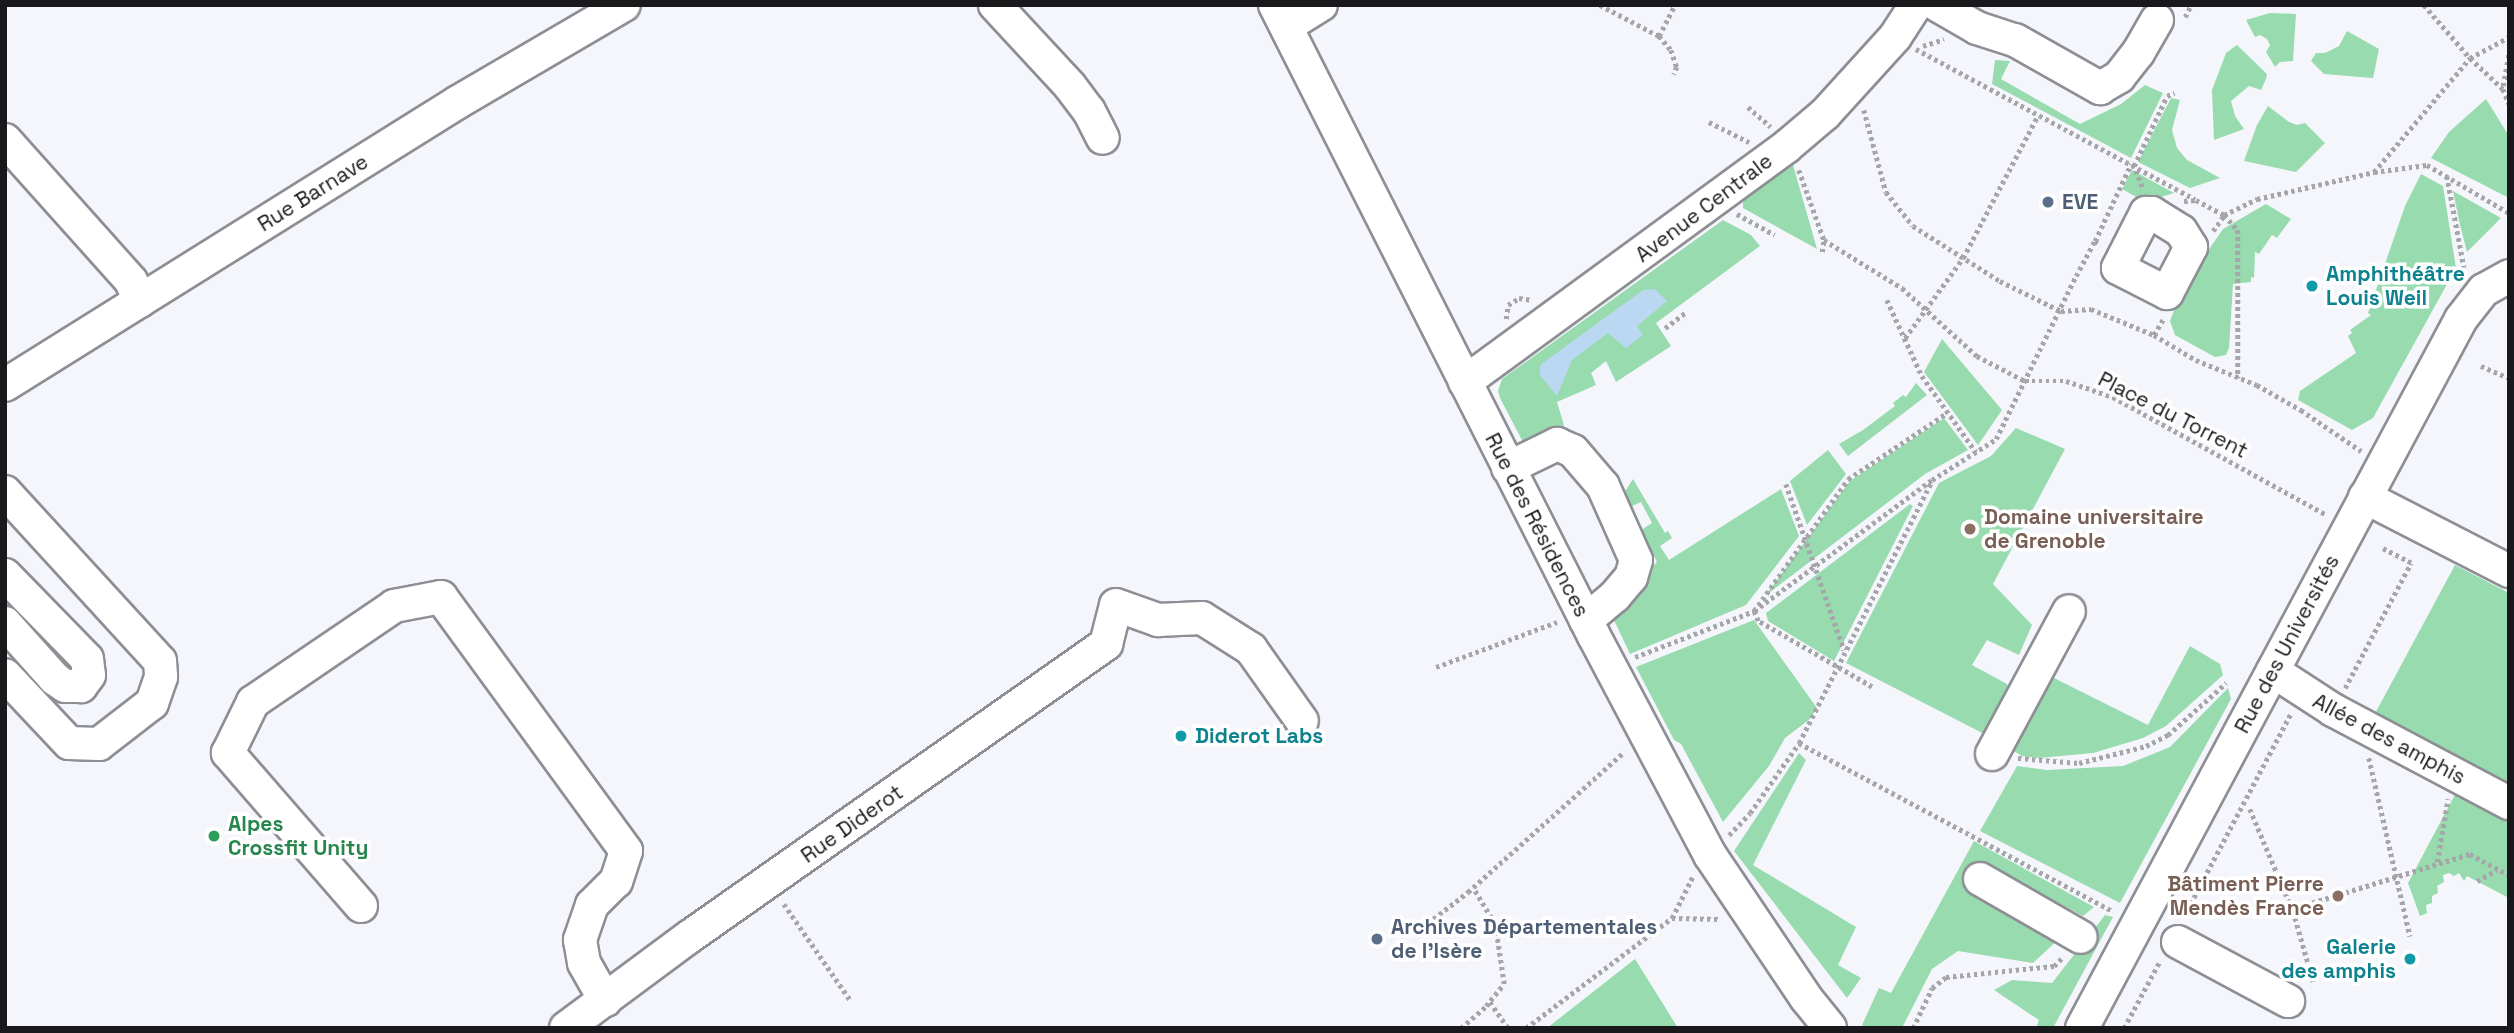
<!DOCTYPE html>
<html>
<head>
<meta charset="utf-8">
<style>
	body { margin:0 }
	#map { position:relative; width:2514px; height:1033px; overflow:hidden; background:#f5f6fc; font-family:"Space Grotesk",sans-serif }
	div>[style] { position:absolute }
	.green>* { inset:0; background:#97dbaf }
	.water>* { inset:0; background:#bbd8f2 }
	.path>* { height:4.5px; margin-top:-2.25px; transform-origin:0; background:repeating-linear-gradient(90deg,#a5a5aa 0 3.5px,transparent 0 7px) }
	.roads { filter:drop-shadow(2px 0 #8e8f95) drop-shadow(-2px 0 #8e8f95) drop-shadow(0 2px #8e8f95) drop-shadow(0 -2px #8e8f95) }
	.minor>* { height:32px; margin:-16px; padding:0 16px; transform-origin:16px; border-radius:16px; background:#fff }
	.dots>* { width:19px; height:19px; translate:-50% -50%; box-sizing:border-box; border:4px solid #fff; border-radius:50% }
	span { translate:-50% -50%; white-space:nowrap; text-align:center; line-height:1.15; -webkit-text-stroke:7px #fff; paint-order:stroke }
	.street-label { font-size:21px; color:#19191b }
	.service-label { font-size:21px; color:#4e5e75; font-weight:700 }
	.left { translate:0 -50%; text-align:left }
	.culture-label { font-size:21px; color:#0d838f; font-weight:700 }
	.right { translate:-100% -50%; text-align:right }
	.education-label { font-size:21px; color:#785e54; font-weight:700 }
	.leisure-label { font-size:21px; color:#27864d; font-weight:700 }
	.frame { position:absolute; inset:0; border:7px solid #19191b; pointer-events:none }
</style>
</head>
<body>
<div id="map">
	<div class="green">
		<div style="clip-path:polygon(2270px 13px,2296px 14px,2293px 61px,2280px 62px,2275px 67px,2266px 52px,2270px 45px,2267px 39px,2260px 35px,2255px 37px,2246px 20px)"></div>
		<div style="clip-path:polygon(2347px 31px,2379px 49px,2373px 78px,2324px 74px,2311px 61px,2316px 53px,2325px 53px,2339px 46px)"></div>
		<div style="clip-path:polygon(2237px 45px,2267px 74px,2266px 79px,2261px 90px,2249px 86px,2231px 101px,2235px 116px,2244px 129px,2214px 140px,2212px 90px,2226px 53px)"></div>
		<div style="clip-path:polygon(1995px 60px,2010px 61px,2001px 79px,2080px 124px,2121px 104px,2145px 85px,2163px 93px,2131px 158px,1992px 84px)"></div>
		<div style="clip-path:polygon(2171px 98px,2180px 100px,2172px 130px,2177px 148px,2187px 160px,2220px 178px,2190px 188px,2138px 162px)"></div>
		<div style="clip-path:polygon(2486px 99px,2509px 136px,2509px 198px,2431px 158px,2449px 132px)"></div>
		<div style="clip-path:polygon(2268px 106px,2289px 122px,2297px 125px,2305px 123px,2325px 143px,2296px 172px,2244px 161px,2257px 125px)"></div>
		<div style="clip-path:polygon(1789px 163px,1793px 165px,1817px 249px,1743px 208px,1743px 199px)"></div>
		<div style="clip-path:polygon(2132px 170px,2174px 193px,2145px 202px,2122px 189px)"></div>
		<div style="clip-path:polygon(2421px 174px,2443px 186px,2456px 268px,2373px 418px,2352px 430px,2298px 400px,2300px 391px,2356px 353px,2348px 336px,2352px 333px,2350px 330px,2371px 315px,2368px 313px,2405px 206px)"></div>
		<div style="clip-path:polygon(2453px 191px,2501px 218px,2467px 252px,2460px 225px)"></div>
		<div style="clip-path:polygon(2266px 204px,2291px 219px,2277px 238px,2272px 235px,2259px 254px,2255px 252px,2254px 278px,2251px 277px,2251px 282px,2233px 284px,2229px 348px,2226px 355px,2215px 357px,2175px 335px,2170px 321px,2173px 313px,2192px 274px,2223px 229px)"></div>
		<div style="clip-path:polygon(1723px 220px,1751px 235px,1760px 246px,1656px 323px,1671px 346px,1616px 382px,1606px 361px,1591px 373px,1596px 385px,1557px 402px,1564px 425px,1556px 434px,1524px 444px,1500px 398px,1498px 391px,1502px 379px)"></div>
		<div style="clip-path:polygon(1942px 339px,2002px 410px,1978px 445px,1924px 372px)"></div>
		<div style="clip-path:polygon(1916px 383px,1927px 395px,1848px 456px,1839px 444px,1863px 430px,1895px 406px,1893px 403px,1903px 395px,1906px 397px)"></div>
		<div style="clip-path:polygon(1944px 418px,1968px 450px,1925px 474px,1765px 596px,1850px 481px)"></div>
		<div style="clip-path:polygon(2016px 428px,2065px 449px,1993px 584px,2032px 625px,2019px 655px,1987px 640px,1972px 665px,2007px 684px,2013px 700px,1992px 738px,1846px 663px,1939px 483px,1991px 456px)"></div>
		<div style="clip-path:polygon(1828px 450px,1846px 474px,1807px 525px,1790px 481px)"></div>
		<div style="clip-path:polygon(1633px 479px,1665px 533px,1668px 531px,1672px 538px,1660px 546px,1669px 560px,1781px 489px,1799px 536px,1746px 605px,1630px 654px,1613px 618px,1615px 607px,1657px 562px,1641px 530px,1652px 523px,1641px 502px,1630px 507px,1624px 493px)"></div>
		<div style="clip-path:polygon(1910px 504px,1913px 506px,1834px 661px,1768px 621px,1766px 613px)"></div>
		<div style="clip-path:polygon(2455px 565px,2509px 593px,2509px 793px,2371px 721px)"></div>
		<div style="clip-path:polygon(1754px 620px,1817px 708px,1810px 719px,1785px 738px,1769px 766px,1723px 822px,1681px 744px,1674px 740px,1636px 667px)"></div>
		<div style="clip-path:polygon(2190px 646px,2220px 664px,2223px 675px,2166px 726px,2143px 738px,2093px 753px,2039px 758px,2022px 756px,2007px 747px,2046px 674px,2148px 725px)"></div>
		<div style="clip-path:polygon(2228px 688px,2231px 699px,2120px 903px,1980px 831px,2017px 766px,2047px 770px,2123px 766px,2170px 747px)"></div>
		<div style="clip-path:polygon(1799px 753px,1806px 760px,1753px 865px,1856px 927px,1838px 965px,1861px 978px,1847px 998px,1734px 851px)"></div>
		<div style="clip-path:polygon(2458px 789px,2509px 815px,2509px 898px,2467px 876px,2464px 881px,2459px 873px,2454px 876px,2449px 873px,2443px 875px,2444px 882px,2437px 886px,2438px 893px,2432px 896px,2432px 903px,2426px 905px,2427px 913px,2420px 916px,2408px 883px)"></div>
		<div style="clip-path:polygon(1974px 841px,2094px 907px,2083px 916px,1980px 862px,1968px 889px,2061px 937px,2033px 963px,1958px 951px,1932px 969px,1902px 1028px,1864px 1028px,1862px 1025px,1879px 988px,1891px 993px)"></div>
		<div style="clip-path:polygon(2105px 915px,2113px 917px,2053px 1028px,2036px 1028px,2039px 1020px,1994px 990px,2012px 980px,2052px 983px)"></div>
		<div style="clip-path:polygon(1635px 959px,1678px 1028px,1547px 1028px)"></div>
	</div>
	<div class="water">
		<div style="clip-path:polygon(1655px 289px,1667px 301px,1637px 326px,1643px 335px,1626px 348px,1608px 333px,1572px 360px,1557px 396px,1540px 375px,1540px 365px,1643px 290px)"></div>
	</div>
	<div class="path">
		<div style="left:1600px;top:5px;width:67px;rotate:27.7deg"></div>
		<div style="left:1659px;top:36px;width:18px;rotate:49deg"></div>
		<div style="left:1671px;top:50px;width:18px;rotate:71deg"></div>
		<div style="left:1677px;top:67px;width:8px;rotate:113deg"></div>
		<div style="left:2424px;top:5px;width:70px;rotate:49deg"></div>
		<div style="left:2470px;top:58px;width:45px;rotate:43.2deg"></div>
		<div style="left:2185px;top:17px;width:13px;rotate:-63deg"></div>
		<div style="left:1659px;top:36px;width:35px;rotate:-63deg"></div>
		<div style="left:1923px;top:46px;width:22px;rotate:-18deg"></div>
		<div style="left:1916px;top:49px;width:317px;rotate:28.3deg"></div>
		<div style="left:2509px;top:55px;width:35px;rotate:100deg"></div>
		<div style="left:2503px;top:89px;width:16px;rotate:68deg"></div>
		<div style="left:1748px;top:107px;width:30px;rotate:41deg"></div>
		<div style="left:1864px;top:110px;width:85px;rotate:75deg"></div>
		<div style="left:1886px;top:192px;width:43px;rotate:51.5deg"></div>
		<div style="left:1913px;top:226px;width:103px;rotate:32.3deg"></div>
		<div style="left:2000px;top:281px;width:68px;rotate:26.2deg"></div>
		<div style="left:2061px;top:311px;width:30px;rotate:-4deg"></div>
		<div style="left:2091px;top:309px;width:68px;rotate:22.4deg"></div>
		<div style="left:2154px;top:335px;width:49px;rotate:30.8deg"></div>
		<div style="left:2196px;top:360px;width:66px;rotate:22.3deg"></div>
		<div style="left:2257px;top:385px;width:51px;rotate:29.6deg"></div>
		<div style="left:2301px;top:410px;width:73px;rotate:34.3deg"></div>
		<div style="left:1709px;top:122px;width:45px;rotate:26.6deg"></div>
		<div style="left:1799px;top:170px;width:74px;rotate:70.3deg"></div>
		<div style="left:1824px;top:240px;width:92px;rotate:31.6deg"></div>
		<div style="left:1902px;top:288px;width:101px;rotate:42.2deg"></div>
		<div style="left:1977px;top:356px;width:54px;rotate:27.5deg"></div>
		<div style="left:2025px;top:381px;width:41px"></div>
		<div style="left:2066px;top:381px;width:50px;rotate:18.8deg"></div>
		<div style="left:2113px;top:397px;width:244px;rotate:28.9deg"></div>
		<div style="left:2374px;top:172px;width:149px;rotate:-49.9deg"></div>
		<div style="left:2470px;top:58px;width:44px;rotate:-28.3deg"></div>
		<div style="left:2447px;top:176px;width:93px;rotate:79.4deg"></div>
		<div style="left:2142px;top:187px;width:22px;rotate:-111deg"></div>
		<div style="left:2134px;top:166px;width:77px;rotate:-64.8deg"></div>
		<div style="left:2167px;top:96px;width:8px;rotate:-23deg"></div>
		<div style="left:2184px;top:201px;width:12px;rotate:-5deg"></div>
		<div style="left:2196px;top:200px;width:32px;rotate:28deg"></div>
		<div style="left:2224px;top:215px;width:21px;rotate:47deg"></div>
		<div style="left:2238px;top:230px;width:148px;rotate:90deg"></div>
		<div style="left:1737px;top:214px;width:43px;rotate:28.9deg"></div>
		<div style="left:2213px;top:231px;width:19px;rotate:-55deg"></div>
		<div style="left:2224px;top:215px;width:37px;rotate:-26deg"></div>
		<div style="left:2257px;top:199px;width:120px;rotate:-13deg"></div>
		<div style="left:2374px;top:172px;width:53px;rotate:-7.5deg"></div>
		<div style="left:2427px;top:165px;width:95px;rotate:30.3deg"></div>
		<div style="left:2095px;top:241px;width:85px;rotate:-64.9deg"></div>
		<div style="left:1822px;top:252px;width:12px;rotate:-81deg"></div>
		<div style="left:1887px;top:300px;width:84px;rotate:65.3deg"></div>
		<div style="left:1922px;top:376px;width:93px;rotate:54.6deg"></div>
		<div style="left:1506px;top:319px;width:14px;rotate:-82deg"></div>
		<div style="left:1508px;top:305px;width:13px;rotate:-32deg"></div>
		<div style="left:1519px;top:298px;width:13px;rotate:9deg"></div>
		<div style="left:1665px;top:328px;width:26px;rotate:-37deg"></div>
		<div style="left:2154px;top:335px;width:20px;rotate:-60deg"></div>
		<div style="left:1905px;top:338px;width:99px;rotate:-54.1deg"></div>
		<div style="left:1963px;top:258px;width:161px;rotate:-62.3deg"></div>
		<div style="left:2481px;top:366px;width:30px;rotate:23deg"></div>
		<div style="left:1786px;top:484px;width:176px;rotate:70.7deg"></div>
		<div style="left:1635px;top:657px;width:128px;rotate:-21.1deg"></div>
		<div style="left:1754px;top:611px;width:221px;rotate:-36.4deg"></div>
		<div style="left:1932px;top:480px;width:76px;rotate:-32.6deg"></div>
		<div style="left:1996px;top:439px;width:182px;rotate:-63.9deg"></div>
		<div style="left:2076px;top:276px;width:40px;rotate:-62deg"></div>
		<div style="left:2095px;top:241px;width:7px;rotate:27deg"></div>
		<div style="left:1436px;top:667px;width:129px;rotate:-20.4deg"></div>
		<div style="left:1872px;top:687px;width:132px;rotate:-149.9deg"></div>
		<div style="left:1758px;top:621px;width:11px;rotate:-112deg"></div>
		<div style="left:1754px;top:611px;width:162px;rotate:-54.5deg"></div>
		<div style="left:1848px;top:479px;width:119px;rotate:-33.7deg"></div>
		<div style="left:2345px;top:688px;width:141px;rotate:-62.2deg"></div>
		<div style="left:2411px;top:563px;width:33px;rotate:-153deg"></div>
		<div style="left:1799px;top:743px;width:357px;rotate:28.2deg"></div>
		<div style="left:2018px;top:758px;width:61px;rotate:4.7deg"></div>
		<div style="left:2079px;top:763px;width:69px;rotate:-14.2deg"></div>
		<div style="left:2146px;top:746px;width:25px;rotate:-27deg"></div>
		<div style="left:2168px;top:735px;width:78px;rotate:-41.9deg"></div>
		<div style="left:2369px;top:758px;width:183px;rotate:77deg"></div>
		<div style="left:2250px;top:809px;width:108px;rotate:67.2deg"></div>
		<div style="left:1729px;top:835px;width:30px;rotate:-46deg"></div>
		<div style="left:1750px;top:813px;width:85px;rotate:-55deg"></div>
		<div style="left:1799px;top:743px;width:292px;rotate:-63.1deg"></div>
		<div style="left:2437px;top:862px;width:64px;rotate:-80.1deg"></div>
		<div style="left:2477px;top:881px;width:23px;rotate:-29deg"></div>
		<div style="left:784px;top:904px;width:118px;rotate:55.4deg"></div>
		<div style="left:2184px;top:916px;width:229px;rotate:-62.2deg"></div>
		<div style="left:1672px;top:918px;width:49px;rotate:1.2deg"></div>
		<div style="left:1428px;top:923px;width:51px;rotate:-37.8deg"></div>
		<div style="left:1468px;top:892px;width:210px;rotate:-41.9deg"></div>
		<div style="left:2313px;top:982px;width:76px;rotate:-106deg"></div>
		<div style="left:2292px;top:909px;width:186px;rotate:-17.2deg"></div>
		<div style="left:2470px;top:854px;width:44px;rotate:28.3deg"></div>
		<div style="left:1490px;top:1002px;width:32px;rotate:55deg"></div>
		<div style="left:1461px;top:1028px;width:33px;rotate:-41deg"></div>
		<div style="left:1486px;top:1006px;width:28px;rotate:-51deg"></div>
		<div style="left:1504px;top:984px;width:61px;rotate:-98.5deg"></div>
		<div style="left:1495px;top:924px;width:42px;rotate:-121.4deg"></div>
		<div style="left:1526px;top:1028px;width:183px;rotate:-37deg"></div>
		<div style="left:1672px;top:918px;width:47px;rotate:-63.4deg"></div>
		<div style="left:1913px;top:1028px;width:44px;rotate:-64.6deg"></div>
		<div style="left:1932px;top:988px;width:18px;rotate:-38deg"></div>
		<div style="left:1946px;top:977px;width:109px;rotate:-5.8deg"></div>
		<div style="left:2054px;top:966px;width:14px;rotate:-45deg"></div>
		<div style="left:2124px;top:1028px;width:76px;rotate:-61.8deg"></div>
	</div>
	<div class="roads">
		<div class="minor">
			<div style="left:995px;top:5px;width:110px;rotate:47.2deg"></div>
			<div style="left:1070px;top:86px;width:31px;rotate:53deg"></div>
			<div style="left:1089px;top:111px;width:30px;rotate:63deg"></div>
			<div style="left:1275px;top:5px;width:707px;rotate:63.18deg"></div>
			<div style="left:1594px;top:636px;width:248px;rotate:62.1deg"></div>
			<div style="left:1710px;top:855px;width:172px;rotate:56.1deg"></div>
			<div style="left:1806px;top:998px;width:38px;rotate:51deg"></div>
			<div style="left:1937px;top:5px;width:46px;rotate:29.9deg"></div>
			<div style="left:1977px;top:28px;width:40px;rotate:18deg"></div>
			<div style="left:2015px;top:40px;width:98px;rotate:29.5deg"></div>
			<div style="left:2100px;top:88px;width:22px;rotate:-30deg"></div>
			<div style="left:2119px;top:77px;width:31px;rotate:-52deg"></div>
			<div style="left:2138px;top:53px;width:38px;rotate:-60deg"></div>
			<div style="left:1287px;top:26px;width:40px;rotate:-32deg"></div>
			<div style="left:5px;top:140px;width:189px;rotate:48.2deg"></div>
			<div style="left:131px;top:281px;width:22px;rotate:66deg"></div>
			<div style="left:2146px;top:213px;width:6px"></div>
			<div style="left:2152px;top:213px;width:34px;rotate:32deg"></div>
			<div style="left:2181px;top:231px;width:19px;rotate:58deg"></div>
			<div style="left:2191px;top:247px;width:52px;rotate:117.6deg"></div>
			<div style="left:2167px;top:293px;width:55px;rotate:-153deg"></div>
			<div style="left:2118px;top:268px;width:62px;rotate:-63deg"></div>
			<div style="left:1465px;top:382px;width:398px;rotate:-36.2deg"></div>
			<div style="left:1786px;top:147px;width:51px;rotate:-40.2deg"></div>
			<div style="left:1825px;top:114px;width:104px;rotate:-47.7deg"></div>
			<div style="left:1895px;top:37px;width:38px;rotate:-57deg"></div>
			<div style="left:5px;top:385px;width:534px;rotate:-31.99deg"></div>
			<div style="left:458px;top:102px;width:192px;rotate:-30.3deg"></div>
			<div style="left:1508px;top:468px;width:55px;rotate:-26.1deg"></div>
			<div style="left:1557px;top:444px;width:17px;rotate:24deg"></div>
			<div style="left:1573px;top:451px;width:46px;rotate:49.4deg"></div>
			<div style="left:1603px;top:486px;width:81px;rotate:66deg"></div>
			<div style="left:1636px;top:560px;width:18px;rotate:106deg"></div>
			<div style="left:1631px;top:577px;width:25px;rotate:130deg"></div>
			<div style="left:1615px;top:596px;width:38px;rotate:140deg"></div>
			<div style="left:5px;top:492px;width:229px;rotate:47.5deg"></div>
			<div style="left:160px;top:661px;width:16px;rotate:86deg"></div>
			<div style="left:161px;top:677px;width:28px;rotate:109deg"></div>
			<div style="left:152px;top:703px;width:67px;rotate:142.3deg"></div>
			<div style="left:99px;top:744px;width:30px;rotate:-178deg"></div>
			<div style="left:69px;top:743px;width:93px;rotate:-133.3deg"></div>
			<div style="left:2365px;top:497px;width:162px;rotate:27.2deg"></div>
			<div style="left:5px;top:575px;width:117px;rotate:45.7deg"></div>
			<div style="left:87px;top:659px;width:16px;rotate:83deg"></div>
			<div style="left:89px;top:675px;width:14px;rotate:126deg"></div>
			<div style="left:81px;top:686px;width:16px;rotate:180deg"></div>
			<div style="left:65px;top:686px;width:12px;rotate:-145deg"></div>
			<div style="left:55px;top:679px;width:75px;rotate:-131.8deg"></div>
			<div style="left:2273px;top:671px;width:72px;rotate:33deg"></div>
			<div style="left:2333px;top:710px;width:199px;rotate:27.9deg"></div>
			<div style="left:1992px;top:754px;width:162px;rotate:-61.7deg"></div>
			<div style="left:1980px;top:879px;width:116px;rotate:29.9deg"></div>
			<div style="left:361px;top:906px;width:203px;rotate:-131deg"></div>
			<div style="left:228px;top:753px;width:57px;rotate:-63.9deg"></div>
			<div style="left:253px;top:702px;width:171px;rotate:-34.2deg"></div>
			<div style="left:394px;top:606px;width:48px;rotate:-10.8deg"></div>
			<div style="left:441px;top:597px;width:314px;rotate:53.9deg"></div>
			<div style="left:626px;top:851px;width:32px;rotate:108deg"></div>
			<div style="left:616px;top:881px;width:34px;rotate:135deg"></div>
			<div style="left:592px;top:905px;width:37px;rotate:109deg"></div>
			<div style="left:580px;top:940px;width:23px;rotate:80deg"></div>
			<div style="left:584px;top:963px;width:43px;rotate:60.4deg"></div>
			<div style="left:2178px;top:942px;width:125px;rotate:28.2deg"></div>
			<div style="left:566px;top:1028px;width:153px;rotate:-36.5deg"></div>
			<div style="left:689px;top:937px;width:510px;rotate:-35.09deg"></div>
			<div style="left:1106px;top:644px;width:40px;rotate:-75.6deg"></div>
			<div style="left:1116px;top:605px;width:45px;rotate:19.7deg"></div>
			<div style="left:1158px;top:620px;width:44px;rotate:-2.6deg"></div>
			<div style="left:1202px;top:618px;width:58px;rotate:32.3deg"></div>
			<div style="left:1251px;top:649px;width:88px;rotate:54.7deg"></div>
			<div style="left:2082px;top:1028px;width:804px;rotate:-61.87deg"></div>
			<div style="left:2461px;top:319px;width:37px;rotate:-52deg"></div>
			<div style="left:2484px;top:290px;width:29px;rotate:-29deg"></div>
		</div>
	</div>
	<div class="dots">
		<div style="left:2048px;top:202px;background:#5c6f8a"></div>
		<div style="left:2312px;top:286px;background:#0f9aa8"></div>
		<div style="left:1970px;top:529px;background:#8d6e63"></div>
		<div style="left:1181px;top:736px;background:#0f9aa8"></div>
		<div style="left:214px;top:836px;background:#2e9e5b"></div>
		<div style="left:2338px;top:896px;background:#8d6e63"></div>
		<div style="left:1377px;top:939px;background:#5c6f8a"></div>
		<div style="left:2410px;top:959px;background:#0f9aa8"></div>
	</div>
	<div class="street-label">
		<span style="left:313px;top:193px;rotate:-32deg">Rue Barnave</span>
		<span style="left:1704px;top:208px;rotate:-37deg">Avenue Centrale</span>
		<span style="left:2173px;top:415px;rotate:27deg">Place du Torrent</span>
		<span style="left:1537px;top:525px;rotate:63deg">Rue des Résidences</span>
		<span style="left:2287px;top:644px;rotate:-62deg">Rue des Universités</span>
		<span style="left:2389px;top:739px;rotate:28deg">Allée des amphis</span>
		<span style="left:852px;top:824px;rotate:-35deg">Rue Diderot</span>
	</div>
	<div class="service-label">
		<span class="left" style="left:2062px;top:202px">EVE</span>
		<span class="left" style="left:1391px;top:939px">Archives Départementales<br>de l'Isère</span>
	</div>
	<div class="culture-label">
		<span class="left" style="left:2326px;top:286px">Amphithéâtre<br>Louis Weil</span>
		<span class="left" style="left:1195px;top:736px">Diderot Labs</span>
		<span class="right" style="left:2396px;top:959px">Galerie<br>des amphis</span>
	</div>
	<div class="education-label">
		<span class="left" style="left:1984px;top:529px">Domaine universitaire<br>de Grenoble</span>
		<span class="right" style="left:2324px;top:896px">Bâtiment Pierre<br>Mendès France</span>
	</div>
	<div class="leisure-label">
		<span class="left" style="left:228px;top:836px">Alpes<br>Crossfit Unity</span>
	</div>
	<div class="frame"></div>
</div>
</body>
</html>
